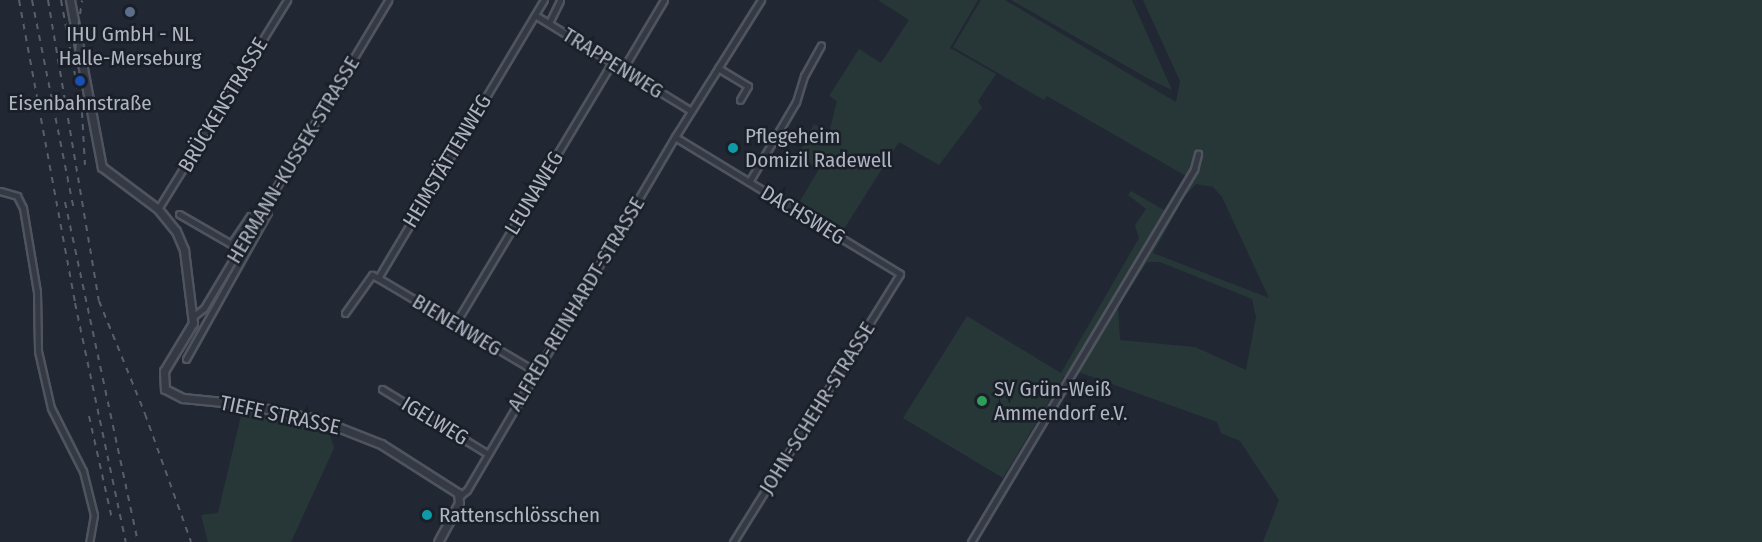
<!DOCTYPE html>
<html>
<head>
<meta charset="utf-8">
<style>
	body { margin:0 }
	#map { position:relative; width:1762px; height:542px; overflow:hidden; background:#212733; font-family:"Fira Sans Condensed",sans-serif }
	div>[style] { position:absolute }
	.green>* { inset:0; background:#273738 }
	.roads { filter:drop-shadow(2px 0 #4f545f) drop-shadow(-2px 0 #4f545f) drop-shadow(0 2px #4f545f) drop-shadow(0 -2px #4f545f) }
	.minor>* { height:5px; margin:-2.5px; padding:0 2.5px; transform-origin:2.5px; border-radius:2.5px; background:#343944 }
	.tertiary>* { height:7px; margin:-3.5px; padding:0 3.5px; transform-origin:3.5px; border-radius:3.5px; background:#343944 }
	.rail>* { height:2px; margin-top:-1px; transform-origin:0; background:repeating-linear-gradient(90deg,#585f6c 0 6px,transparent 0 12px) }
	.dots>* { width:16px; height:16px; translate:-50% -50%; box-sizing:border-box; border:3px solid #1a1f28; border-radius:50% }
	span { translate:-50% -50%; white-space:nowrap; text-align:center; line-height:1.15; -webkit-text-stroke:5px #1a1f28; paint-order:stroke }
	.poi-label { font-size:21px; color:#aeb4c1 }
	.left { translate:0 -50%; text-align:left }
	.street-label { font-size:21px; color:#aeb4c1 }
</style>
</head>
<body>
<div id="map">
	<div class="green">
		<div style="clip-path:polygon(878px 0,978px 0,950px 48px,996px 74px,978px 101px,982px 108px,939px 165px,899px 142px,842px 232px,797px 206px,819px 169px,797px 157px,814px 124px,829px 133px,837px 101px,829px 96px,859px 49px,881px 63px,909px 20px)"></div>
		<div style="clip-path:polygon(evenodd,981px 0,1005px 0,1176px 102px,1180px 81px,1143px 0,1762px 0,1762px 542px,1263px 542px,1279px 500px,1240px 441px,1221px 433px,1217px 422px,1073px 370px,1068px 377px,1064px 376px,1003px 478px,903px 418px,967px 316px,1061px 373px,1139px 238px,1135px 225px,1146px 209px,1128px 195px,1131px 191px,1164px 210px,1186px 176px,1047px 96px,1044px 100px,953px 47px,981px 0,1196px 184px,1213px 187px,1222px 197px,1269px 298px,1153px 253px,1184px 197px,1196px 184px,981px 0,1147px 262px,1160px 262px,1252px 299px,1256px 317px,1246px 370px,1195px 347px,1120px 340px,1118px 307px,1147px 262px)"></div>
		<div style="clip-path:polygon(1011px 0,1132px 0,1172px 90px,1149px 79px)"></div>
		<div style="clip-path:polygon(243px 407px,326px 423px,334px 448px,291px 542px,208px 542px,201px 515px,218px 513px)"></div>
	</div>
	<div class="roads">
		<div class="minor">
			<div style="left:535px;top:15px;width:183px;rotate:31.6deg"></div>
			<div style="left:549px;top:23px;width:25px;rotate:-64deg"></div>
			<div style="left:718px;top:68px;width:35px;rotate:31deg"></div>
			<div style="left:748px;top:86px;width:16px;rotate:120deg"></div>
			<div style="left:623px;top:69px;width:80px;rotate:-59.3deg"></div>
			<div style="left:675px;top:137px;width:263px;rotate:31.3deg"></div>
			<div style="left:900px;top:274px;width:316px;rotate:121.9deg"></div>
			<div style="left:749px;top:182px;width:93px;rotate:-59.6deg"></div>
			<div style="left:796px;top:102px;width:27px;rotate:-73deg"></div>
			<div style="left:804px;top:76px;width:35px;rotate:-61deg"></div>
			<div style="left:0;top:191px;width:18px;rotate:16deg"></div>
			<div style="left:17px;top:196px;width:13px;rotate:63deg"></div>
			<div style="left:23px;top:208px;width:85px;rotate:80.5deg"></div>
			<div style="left:37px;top:292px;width:59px;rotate:89deg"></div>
			<div style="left:38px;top:351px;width:58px;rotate:77.2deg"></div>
			<div style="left:51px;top:408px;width:71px;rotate:63.1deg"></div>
			<div style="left:83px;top:471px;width:45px;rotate:76deg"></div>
			<div style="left:94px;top:515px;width:27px;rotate:100deg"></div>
			<div style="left:158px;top:209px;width:246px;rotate:-58.3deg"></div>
			<div style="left:179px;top:214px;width:60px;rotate:30deg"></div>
			<div style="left:231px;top:244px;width:34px;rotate:-56deg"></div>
			<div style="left:250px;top:216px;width:8px;rotate:14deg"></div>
			<div style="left:378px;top:278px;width:184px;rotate:30.7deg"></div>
			<div style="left:345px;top:313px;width:47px;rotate:-54.6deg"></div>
			<div style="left:372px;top:275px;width:7px;rotate:27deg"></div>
			<div style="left:378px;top:278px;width:324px;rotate:-59.2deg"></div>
			<div style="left:194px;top:316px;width:13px;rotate:-39deg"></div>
			<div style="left:204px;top:308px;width:359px;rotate:-59.1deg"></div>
			<div style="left:455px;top:324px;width:305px;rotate:-59deg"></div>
			<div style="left:186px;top:359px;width:168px;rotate:-60.8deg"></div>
			<div style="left:268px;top:212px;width:5px;rotate:-143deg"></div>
			<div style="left:382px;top:389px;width:124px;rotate:31.5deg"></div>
			<div style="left:460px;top:496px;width:9px;rotate:-41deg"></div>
			<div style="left:467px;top:490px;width:410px;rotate:-59.5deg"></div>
			<div style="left:675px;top:137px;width:162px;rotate:-57.9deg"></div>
			<div style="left:971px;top:542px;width:435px;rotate:-59.1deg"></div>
			<div style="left:1194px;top:169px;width:16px;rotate:-75deg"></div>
		</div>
		<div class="tertiary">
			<div style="left:70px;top:0;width:170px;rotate:79.2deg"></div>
			<div style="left:102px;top:167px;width:70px;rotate:36.9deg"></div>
			<div style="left:158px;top:209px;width:28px;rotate:51deg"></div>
			<div style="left:176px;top:231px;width:21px;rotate:67deg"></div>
			<div style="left:184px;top:250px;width:74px;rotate:83deg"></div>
			<div style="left:193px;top:323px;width:56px;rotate:121.1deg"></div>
			<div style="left:164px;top:371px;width:18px;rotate:87deg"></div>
			<div style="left:165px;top:389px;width:20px;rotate:27deg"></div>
			<div style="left:183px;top:398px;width:60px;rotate:5.7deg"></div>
			<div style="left:243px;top:404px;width:79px;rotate:11.7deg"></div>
			<div style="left:320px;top:420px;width:66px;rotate:21.5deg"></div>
			<div style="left:381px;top:444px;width:91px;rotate:32.5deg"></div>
			<div style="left:458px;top:493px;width:10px;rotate:84deg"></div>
			<div style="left:459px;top:503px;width:44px;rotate:118.3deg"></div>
		</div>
	</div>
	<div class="rail">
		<div style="left:19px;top:0;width:308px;rotate:79.5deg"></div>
		<div style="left:75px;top:303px;width:244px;rotate:78deg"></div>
		<div style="left:32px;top:0;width:215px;rotate:78.7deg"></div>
		<div style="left:48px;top:0;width:305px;rotate:80.4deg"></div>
		<div style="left:99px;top:301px;width:122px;rotate:67.8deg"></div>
		<div style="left:145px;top:414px;width:136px;rotate:70.2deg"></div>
		<div style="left:61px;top:0;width:114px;rotate:79.4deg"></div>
		<div style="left:82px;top:112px;width:53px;rotate:86.8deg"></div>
		<div style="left:75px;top:50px;width:50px;rotate:-82deg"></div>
		<div style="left:65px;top:202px;width:348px;rotate:77.9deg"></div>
		<div style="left:89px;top:416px;width:106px;rotate:77.4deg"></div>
	</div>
	<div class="dots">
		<div style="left:130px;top:12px;background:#5c6f8a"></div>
		<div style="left:80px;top:81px;background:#1a4fb4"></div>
		<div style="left:733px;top:148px;background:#0f9aa8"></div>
		<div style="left:982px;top:401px;background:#2e9e5b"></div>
		<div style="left:427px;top:515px;background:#0f9aa8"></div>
	</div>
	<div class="poi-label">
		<span style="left:130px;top:46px">IHU GmbH - NL<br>Halle-Merseburg</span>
		<span style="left:80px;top:103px">Eisenbahnstraße</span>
		<span class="left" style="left:745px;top:148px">Pflegeheim<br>Domizil Radewell</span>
		<span class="left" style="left:994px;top:401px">SV Grün-Weiß<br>Ammendorf e.V.</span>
		<span class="left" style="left:439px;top:515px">Rattenschlösschen</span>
	</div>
	<div class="street-label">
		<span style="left:613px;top:63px;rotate:32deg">TRAPPENWEG</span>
		<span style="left:223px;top:105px;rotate:-59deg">BRÜCKENSTRASSE</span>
		<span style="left:293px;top:160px;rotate:-59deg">HERMANN-KUSSEK-STRASSE</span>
		<span style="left:447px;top:161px;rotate:-59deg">HEIMSTÄTTENWEG</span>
		<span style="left:534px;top:193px;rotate:-59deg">LEUNAWEG</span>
		<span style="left:803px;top:215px;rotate:31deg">DACHSWEG</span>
		<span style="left:576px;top:304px;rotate:-59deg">ALFRED-REINHARDT-STRASSE</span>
		<span style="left:457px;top:325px;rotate:31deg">BIENENWEG</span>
		<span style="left:817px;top:408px;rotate:-58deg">JOHN-SCHEHR-STRASSE</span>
		<span style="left:280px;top:415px;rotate:12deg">TIEFE STRASSE</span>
		<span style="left:435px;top:421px;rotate:31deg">IGELWEG</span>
	</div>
</div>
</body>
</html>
